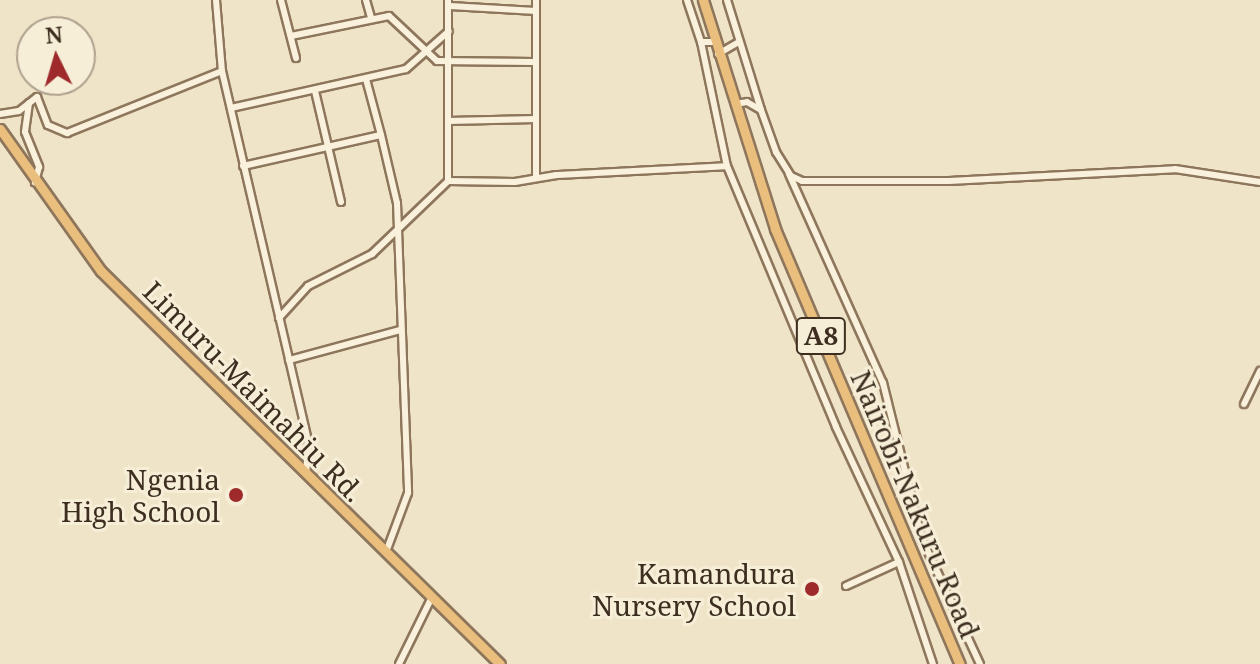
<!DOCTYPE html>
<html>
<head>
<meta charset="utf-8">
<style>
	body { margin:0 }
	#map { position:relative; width:1260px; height:664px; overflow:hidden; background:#f0e4c8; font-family:"Noto Serif",serif }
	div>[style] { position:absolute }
	.roads { filter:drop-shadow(2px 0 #8d765c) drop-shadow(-2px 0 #8d765c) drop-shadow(0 2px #8d765c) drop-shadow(0 -2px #8d765c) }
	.minor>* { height:6px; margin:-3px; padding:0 3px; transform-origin:3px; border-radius:3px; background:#faf1dc }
	.trunk>* { height:9px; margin:-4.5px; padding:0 4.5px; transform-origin:4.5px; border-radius:4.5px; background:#eabe7c }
	.dots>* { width:22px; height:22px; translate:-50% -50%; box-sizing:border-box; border:4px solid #f7eed8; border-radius:50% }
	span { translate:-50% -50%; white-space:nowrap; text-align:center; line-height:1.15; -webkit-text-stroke:6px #f7eed8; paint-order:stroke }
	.shield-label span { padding:2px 6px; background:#f7eed8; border:2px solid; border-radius:6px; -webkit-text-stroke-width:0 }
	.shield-label { font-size:26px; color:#3d2e20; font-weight:700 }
	.street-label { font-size:28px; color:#3d2e20 }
	.poi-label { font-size:28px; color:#3d2e20 }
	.right { translate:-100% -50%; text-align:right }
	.north { position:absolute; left:16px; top:16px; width:80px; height:80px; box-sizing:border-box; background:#f7eed8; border:2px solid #ada18e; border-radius:50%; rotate:355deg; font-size:22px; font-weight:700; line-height:32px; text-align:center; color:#3d2e20 }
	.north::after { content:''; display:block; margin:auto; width:28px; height:36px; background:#9e2a2b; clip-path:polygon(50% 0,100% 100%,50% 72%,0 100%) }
</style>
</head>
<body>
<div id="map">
	<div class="roads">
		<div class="minor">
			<div style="left:216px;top:0;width:71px;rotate:85.2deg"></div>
			<div style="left:222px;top:71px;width:379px;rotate:76.9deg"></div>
			<div style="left:308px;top:440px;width:33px;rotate:93deg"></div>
			<div style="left:281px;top:0;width:60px;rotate:75.5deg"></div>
			<div style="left:366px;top:0;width:18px;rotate:74deg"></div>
			<div style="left:687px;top:0;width:44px;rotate:71.6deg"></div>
			<div style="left:701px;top:42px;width:14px"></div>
			<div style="left:727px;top:0;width:115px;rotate:72.8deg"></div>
			<div style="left:450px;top:6px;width:86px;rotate:3.3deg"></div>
			<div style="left:291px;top:36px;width:100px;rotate:-11.5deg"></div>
			<div style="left:389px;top:16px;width:66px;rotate:43.2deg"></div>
			<div style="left:437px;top:61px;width:97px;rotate:0.6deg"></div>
			<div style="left:701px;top:42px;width:127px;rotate:78.2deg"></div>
			<div style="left:727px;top:166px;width:283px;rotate:67.3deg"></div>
			<div style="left:836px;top:427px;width:149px;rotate:65deg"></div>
			<div style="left:899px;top:562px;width:108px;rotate:71.6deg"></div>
			<div style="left:718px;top:54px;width:22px;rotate:-30deg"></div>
			<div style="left:366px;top:79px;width:58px;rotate:75deg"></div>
			<div style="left:315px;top:91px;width:114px;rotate:76.8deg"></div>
			<div style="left:29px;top:103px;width:29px;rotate:98deg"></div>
			<div style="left:25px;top:132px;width:38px;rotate:68deg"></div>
			<div style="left:39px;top:167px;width:16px;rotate:105deg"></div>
			<div style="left:735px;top:104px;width:12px;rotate:-9deg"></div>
			<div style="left:747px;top:102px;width:16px;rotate:30deg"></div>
			<div style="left:761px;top:110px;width:45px;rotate:70.3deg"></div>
			<div style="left:776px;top:152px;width:28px;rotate:58deg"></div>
			<div style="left:791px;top:176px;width:12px;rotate:24deg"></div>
			<div style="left:802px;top:181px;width:147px"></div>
			<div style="left:949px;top:181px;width:226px;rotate:-3deg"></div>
			<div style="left:1175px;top:169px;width:86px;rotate:8.7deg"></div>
			<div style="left:231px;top:108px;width:179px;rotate:-12.6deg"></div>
			<div style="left:406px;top:69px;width:57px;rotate:-41.5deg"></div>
			<div style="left:0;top:114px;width:19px;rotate:-9deg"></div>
			<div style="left:19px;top:111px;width:23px;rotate:-38deg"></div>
			<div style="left:37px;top:97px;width:30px;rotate:69deg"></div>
			<div style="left:48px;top:125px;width:21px;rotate:23deg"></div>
			<div style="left:67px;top:133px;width:167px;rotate:-21.8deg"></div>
			<div style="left:448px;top:121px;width:88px;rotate:-1.3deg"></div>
			<div style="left:243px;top:166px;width:141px;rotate:-12.7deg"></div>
			<div style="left:381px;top:135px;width:70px;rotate:76.8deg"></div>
			<div style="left:397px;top:203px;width:290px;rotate:87.8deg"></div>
			<div style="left:408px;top:493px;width:63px;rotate:110.4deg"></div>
			<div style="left:789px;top:174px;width:229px;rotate:65.8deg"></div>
			<div style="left:883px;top:383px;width:161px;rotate:76deg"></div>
			<div style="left:922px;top:539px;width:138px;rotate:65.1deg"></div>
			<div style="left:536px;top:178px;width:178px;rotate:-90deg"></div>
			<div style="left:448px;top:181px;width:181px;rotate:-90deg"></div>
			<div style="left:279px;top:318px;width:43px;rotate:-47.8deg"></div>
			<div style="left:308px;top:286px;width:72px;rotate:-26.6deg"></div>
			<div style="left:372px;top:254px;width:105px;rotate:-43.8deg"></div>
			<div style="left:448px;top:181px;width:67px;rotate:0.9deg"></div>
			<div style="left:515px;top:182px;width:42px;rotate:-9.7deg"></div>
			<div style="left:556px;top:175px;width:171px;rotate:-3deg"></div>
			<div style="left:289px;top:360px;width:115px;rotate:-15.1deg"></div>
			<div style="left:1244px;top:404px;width:37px;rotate:-64deg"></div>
			<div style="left:846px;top:586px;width:58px;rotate:-24.4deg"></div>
			<div style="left:399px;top:664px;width:75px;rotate:-63.8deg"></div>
		</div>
		<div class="trunk">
			<div style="left:703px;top:0;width:240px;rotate:72.5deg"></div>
			<div style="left:775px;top:229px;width:473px;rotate:67deg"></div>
			<div style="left:0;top:129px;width:174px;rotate:54.6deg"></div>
			<div style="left:101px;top:271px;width:560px;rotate:44.57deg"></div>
		</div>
	</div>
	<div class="dots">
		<div style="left:236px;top:495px;background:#9e2a2b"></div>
		<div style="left:812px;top:589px;background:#9e2a2b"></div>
	</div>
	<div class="shield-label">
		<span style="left:821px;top:336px">A8</span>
	</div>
	<div class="street-label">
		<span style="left:254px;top:391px;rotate:45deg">Limuru-Maimahiu Rd.</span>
		<span style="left:916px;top:504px;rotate:67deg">Nairobi-Nakuru Road</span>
	</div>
	<div class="poi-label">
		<span class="right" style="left:220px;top:495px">Ngenia<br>High School</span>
		<span class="right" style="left:796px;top:589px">Kamandura<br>Nursery School</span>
	</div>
	<div class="north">N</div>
</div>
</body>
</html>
